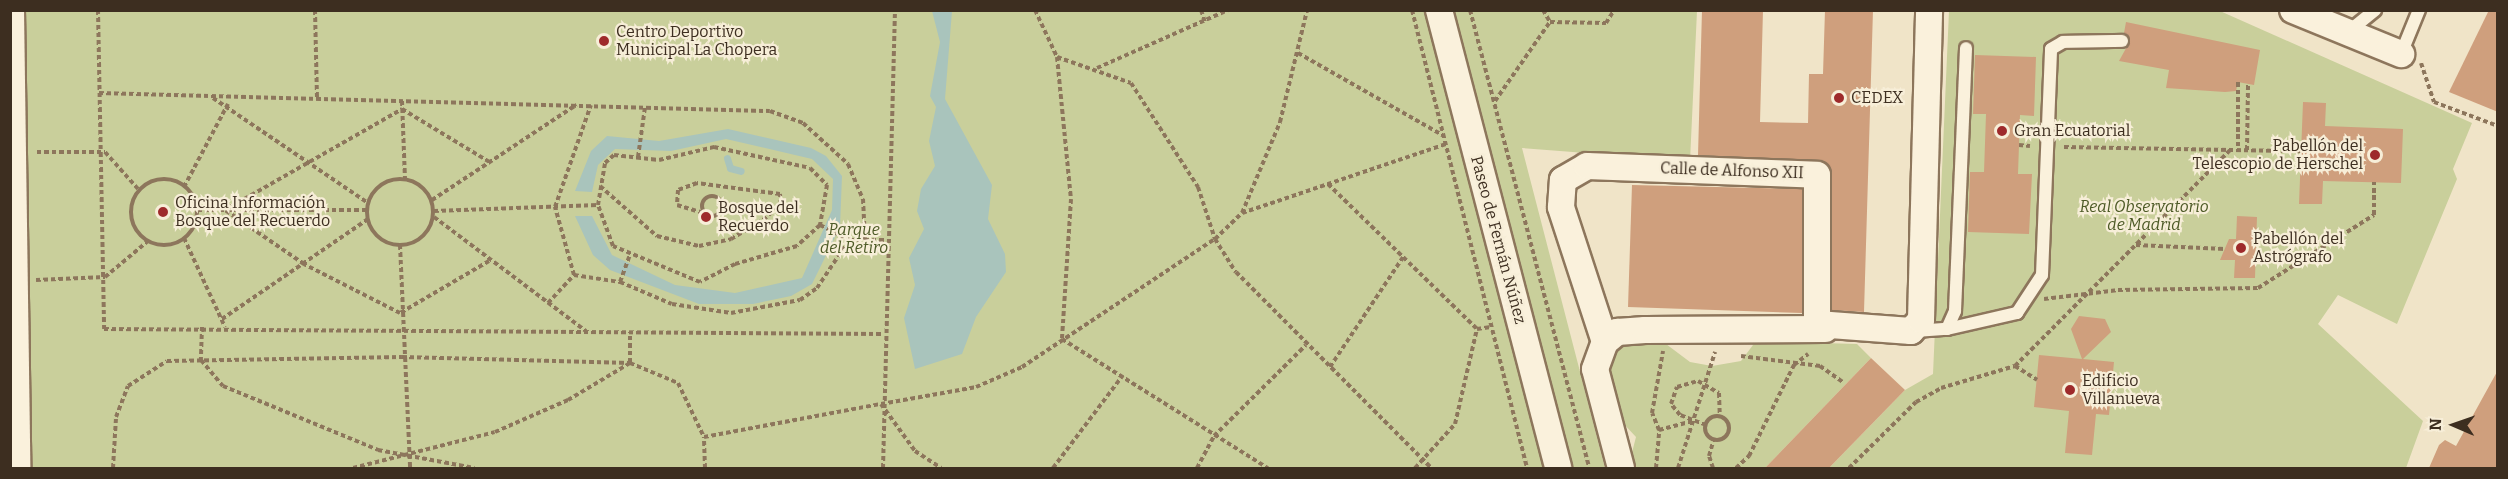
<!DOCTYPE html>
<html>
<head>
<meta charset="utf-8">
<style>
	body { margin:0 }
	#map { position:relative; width:2508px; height:479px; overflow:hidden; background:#f0e4c8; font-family:Bitter,serif }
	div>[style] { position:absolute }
	.green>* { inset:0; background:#c9cf9b }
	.water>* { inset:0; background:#a9c4bc }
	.stream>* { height:7px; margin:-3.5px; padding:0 3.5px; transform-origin:3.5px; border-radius:3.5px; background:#a9c4bc }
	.building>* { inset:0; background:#cf9f7d }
	.path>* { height:4px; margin-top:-2px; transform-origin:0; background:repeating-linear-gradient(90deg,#8d765c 0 4.5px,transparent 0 7.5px) }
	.path>.ring { margin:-2px; padding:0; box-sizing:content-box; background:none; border:4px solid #8d765c; border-radius:50% }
	.roads { filter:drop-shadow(2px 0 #8d765c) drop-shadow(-2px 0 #8d765c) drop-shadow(0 2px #8d765c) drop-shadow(0 -2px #8d765c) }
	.lane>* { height:12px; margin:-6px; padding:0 6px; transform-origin:6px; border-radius:6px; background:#faf1dc }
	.street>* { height:26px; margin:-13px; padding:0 13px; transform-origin:13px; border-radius:13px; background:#faf1dc }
	.dots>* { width:16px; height:16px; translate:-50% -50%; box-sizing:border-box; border:3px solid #f7eed8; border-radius:50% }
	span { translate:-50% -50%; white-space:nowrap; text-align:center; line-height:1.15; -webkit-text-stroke:4.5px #f7eed8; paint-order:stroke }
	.poi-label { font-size:16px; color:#3d2e20 }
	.left { translate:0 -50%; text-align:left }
	.right { translate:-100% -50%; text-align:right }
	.street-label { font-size:16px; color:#3d2e20 }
	.park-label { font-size:16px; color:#4d5a26; font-style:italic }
	.frame { position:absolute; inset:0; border:12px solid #3d2e20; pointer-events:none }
	.north { position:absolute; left:2424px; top:395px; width:60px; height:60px; -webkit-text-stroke:4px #f7eed8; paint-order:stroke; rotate:272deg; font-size:16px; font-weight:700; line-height:24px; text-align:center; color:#3d2e20 }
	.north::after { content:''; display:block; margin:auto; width:21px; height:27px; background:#3d2e20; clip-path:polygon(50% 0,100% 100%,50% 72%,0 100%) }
</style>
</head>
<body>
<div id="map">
	<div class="green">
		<div style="clip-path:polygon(10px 11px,1697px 11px,1690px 161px,1522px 148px,1605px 468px,11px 468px)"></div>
		<div style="clip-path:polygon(1949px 11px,2220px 11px,2472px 123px,2453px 169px,2457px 179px,2397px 324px,2338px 295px,2318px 324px,2423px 421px,2406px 468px,1829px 468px,1905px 390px,1933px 374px)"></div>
		<div style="clip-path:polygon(1662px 341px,1690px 362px,1712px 366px,1741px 361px,1756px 341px,1857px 344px,1871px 358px,1765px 468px,1628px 468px,1636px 437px,1622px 422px,1605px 364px,1625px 344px)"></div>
	</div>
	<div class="water">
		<div style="clip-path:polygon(932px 11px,952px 11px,945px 99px,992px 185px,988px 219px,1005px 254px,1006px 272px,976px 317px,962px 354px,915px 369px,904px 318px,915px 285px,909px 258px,924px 229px,917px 211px,921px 189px,935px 166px,929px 141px,936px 107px,930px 96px,940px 42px)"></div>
		<div style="clip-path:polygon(728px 129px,811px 148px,826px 156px,842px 176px,840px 227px,812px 284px,791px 296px,753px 304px,699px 304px,610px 270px,593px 255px,575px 216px,592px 216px,612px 255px,675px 285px,735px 293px,802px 278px,832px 210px,833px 179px,812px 159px,726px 139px,671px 151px,615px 149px,598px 165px,592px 192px,575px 191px,591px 151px,607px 136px,659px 141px)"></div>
	</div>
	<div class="stream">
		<div style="left:727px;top:158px;width:10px;rotate:73deg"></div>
		<div style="left:730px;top:168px;width:11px;rotate:15deg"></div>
	</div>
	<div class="building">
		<div style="clip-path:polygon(1702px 10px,1763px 10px,1760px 122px,1808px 123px,1809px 74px,1823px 74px,1825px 10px,1873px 10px,1864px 312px,1832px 310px,1832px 175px,1825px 163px,1698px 155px)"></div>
		<div style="clip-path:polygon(2489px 10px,2498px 10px,2498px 112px,2449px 92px)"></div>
		<div style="clip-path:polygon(2126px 22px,2260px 50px,2254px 85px,2238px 82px,2236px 91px,2225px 92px,2166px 88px,2169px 70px,2119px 61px,2130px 41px,2124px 33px)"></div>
		<div style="clip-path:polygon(1975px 55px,2036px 57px,2034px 116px,2020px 115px,2019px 145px,2018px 174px,2032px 174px,2029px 234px,1968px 232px,1970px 172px,1984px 172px,1986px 114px,1973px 114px)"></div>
		<div style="clip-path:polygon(2303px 102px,2326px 103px,2325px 126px,2403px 129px,2401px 183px,2323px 181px,2322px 204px,2299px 204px)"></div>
		<div style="clip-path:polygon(1632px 185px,1802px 189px,1802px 313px,1628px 307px)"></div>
		<div style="clip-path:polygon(2237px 216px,2257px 217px,2255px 278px,2234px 278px,2235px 260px,2220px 260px,2229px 239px,2236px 239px)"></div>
		<div style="clip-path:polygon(2079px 316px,2105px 319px,2111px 332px,2083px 359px,2114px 362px,2109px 415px,2096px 414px,2092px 455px,2065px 453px,2069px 411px,2034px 407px,2039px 355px,2082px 359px,2071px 329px)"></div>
		<div style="clip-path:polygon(1871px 358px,1905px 390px,1829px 468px,1765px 468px)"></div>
		<div style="clip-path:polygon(2498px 370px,2498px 468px,2429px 468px,2439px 445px,2445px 440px,2456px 446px)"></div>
	</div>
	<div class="path">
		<div style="left:98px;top:10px;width:319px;rotate:88.9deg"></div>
		<div style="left:104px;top:329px;width:779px;rotate:0.37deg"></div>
		<div style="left:315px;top:10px;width:89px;rotate:88.7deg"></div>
		<div style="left:1035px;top:10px;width:52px;rotate:64.9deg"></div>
		<div style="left:1057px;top:57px;width:78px;rotate:19.4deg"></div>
		<div style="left:1131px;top:83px;width:124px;rotate:57.2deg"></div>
		<div style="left:1198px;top:187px;width:55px;rotate:71.9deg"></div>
		<div style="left:1215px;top:239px;width:39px;rotate:58deg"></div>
		<div style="left:1236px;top:272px;width:276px;rotate:45.1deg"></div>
		<div style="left:1201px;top:10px;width:13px;rotate:72deg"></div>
		<div style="left:1412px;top:10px;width:472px;rotate:75.9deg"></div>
		<div style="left:1470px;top:10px;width:473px;rotate:75.4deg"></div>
		<div style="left:1543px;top:10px;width:14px;rotate:60deg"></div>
		<div style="left:1298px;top:53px;width:168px;rotate:29.6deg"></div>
		<div style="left:1057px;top:57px;width:143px;rotate:84.4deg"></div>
		<div style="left:1071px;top:199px;width:140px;rotate:93.7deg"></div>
		<div style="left:1062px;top:339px;width:243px;rotate:32.1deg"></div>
		<div style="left:2421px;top:63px;width:41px;rotate:71.6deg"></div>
		<div style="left:2434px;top:102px;width:68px;rotate:20.6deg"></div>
		<div style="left:1097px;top:68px;width:143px;rotate:-23.9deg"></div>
		<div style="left:2238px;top:82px;width:68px;rotate:90deg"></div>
		<div style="left:99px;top:93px;width:671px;rotate:1.54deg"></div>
		<div style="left:770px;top:111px;width:35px;rotate:20deg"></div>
		<div style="left:803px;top:123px;width:61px;rotate:42.3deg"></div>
		<div style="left:848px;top:164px;width:38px;rotate:67deg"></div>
		<div style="left:863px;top:199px;width:41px;rotate:87.2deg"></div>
		<div style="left:213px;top:98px;width:187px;rotate:34.1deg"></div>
		<div style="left:402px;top:101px;width:78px;rotate:87.8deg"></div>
		<div style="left:1495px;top:101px;width:96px;rotate:-55.2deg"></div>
		<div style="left:1550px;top:22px;width:56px;rotate:1deg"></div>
		<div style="left:1606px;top:23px;width:15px;rotate:-58deg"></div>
		<div style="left:2019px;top:145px;width:11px;rotate:5deg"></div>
		<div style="left:714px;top:147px;width:98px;rotate:12.3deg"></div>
		<div style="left:810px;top:168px;width:24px;rotate:45deg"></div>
		<div style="left:827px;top:185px;width:41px;rotate:99.9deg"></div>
		<div style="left:820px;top:225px;width:31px;rotate:138deg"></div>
		<div style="left:797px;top:246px;width:65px;rotate:163.8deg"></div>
		<div style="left:735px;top:264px;width:39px;rotate:153deg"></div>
		<div style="left:700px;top:282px;width:94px;rotate:-157.5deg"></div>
		<div style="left:613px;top:246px;width:44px;rotate:-110.1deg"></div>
		<div style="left:598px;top:205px;width:43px;rotate:-80.5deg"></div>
		<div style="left:605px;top:163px;width:12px;rotate:-42deg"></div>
		<div style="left:614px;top:155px;width:45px;rotate:6.3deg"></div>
		<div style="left:659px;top:160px;width:57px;rotate:-13.3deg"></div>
		<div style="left:2064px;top:147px;width:238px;rotate:1deg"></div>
		<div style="left:2247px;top:150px;width:66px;rotate:-89.1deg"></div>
		<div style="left:37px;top:152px;width:68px"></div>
		<div style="left:105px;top:152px;width:51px;rotate:48.2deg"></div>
		<div style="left:638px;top:157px;width:50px;rotate:-82deg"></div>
		<div class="ring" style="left:367px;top:179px;width:62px;height:62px"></div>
		<div class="ring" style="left:131px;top:179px;width:62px;height:62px"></div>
		<div style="left:1328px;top:184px;width:208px;rotate:44.2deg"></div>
		<div style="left:600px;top:186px;width:76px;rotate:41.3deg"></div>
		<div style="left:657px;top:236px;width:43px;rotate:13.4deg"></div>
		<div style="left:699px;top:246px;width:33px;rotate:-12deg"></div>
		<div style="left:731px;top:239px;width:37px;rotate:-31deg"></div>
		<div style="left:763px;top:220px;width:24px;rotate:-42deg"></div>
		<div style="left:781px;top:204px;width:10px;rotate:-96deg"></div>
		<div style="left:780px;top:194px;width:84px;rotate:-172.5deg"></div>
		<div style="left:697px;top:183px;width:20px;rotate:160deg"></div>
		<div style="left:678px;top:190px;width:15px;rotate:94deg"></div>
		<div style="left:677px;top:205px;width:30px;rotate:17deg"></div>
		<div style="left:184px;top:187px;width:94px;rotate:-62.1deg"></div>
		<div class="ring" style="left:702px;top:196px;width:16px;height:16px"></div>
		<div style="left:432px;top:200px;width:173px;rotate:-33.4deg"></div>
		<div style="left:197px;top:210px;width:170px"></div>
		<div style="left:434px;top:211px;width:164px;rotate:-2.1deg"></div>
		<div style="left:1242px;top:213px;width:99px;rotate:-67.3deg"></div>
		<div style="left:1280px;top:122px;width:115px;rotate:-76.4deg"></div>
		<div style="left:434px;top:217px;width:190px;rotate:36.9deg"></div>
		<div style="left:820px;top:225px;width:33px;rotate:27deg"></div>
		<div style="left:184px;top:238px;width:98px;rotate:65.3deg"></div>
		<div style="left:400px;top:245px;width:223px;rotate:87.4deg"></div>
		<div style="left:2136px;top:245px;width:89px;rotate:2.6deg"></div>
		<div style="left:489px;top:261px;width:103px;rotate:149.7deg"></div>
		<div style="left:400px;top:313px;width:108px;rotate:-153deg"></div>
		<div style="left:304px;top:264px;width:96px;rotate:-145.6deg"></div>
		<div style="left:225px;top:210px;width:204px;rotate:-29.7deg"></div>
		<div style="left:402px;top:109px;width:104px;rotate:31.2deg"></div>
		<div style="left:574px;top:275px;width:47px;rotate:8.7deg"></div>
		<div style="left:620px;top:282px;width:56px;rotate:22.9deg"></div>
		<div style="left:672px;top:304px;width:60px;rotate:8.7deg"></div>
		<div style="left:731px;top:313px;width:70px;rotate:-10.7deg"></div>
		<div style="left:800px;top:300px;width:21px;rotate:-35deg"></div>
		<div style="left:817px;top:288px;width:58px;rotate:-56.3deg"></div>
		<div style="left:849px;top:240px;width:38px"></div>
		<div style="left:36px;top:280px;width:69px;rotate:-2.5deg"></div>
		<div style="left:105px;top:277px;width:56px;rotate:-39.9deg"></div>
		<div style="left:620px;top:282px;width:29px;rotate:-70deg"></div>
		<div style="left:2044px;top:299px;width:75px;rotate:-6.9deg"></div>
		<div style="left:2118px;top:290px;width:140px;rotate:-0.8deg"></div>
		<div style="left:2258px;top:288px;width:137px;rotate:-32.2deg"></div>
		<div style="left:2374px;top:215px;width:33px;rotate:-90deg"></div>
		<div style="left:548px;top:303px;width:38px;rotate:-47deg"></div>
		<div style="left:574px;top:275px;width:71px;rotate:-105.6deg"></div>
		<div style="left:555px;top:207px;width:108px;rotate:-70.6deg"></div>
		<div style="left:222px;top:319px;width:177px;rotate:-34.4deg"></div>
		<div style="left:202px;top:327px;width:33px;rotate:92deg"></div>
		<div style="left:201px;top:360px;width:34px;rotate:50deg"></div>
		<div style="left:223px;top:386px;width:168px;rotate:22.4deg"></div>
		<div style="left:378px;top:450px;width:98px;rotate:10.6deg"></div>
		<div style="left:1477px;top:329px;width:14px;rotate:-8deg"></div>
		<div style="left:1741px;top:356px;width:80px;rotate:7.2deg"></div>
		<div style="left:1820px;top:366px;width:28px;rotate:35deg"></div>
		<div style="left:2015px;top:366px;width:305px;rotate:-45.1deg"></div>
		<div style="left:1330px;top:367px;width:132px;rotate:-56.4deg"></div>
		<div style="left:881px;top:404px;width:97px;rotate:-10.1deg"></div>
		<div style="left:976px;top:387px;width:50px;rotate:-23.5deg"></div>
		<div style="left:1022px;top:367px;width:232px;rotate:-33.6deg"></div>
		<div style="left:1215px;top:239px;width:37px;rotate:-44deg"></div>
		<div style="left:1242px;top:213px;width:215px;rotate:-18.7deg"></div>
		<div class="ring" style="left:1705px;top:416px;width:20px;height:20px"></div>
		<div style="left:1706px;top:425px;width:28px;rotate:-159deg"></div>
		<div style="left:1680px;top:415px;width:14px;rotate:-129deg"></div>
		<div style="left:1671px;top:404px;width:18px;rotate:-71deg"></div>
		<div style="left:1677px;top:387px;width:22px;rotate:-16deg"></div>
		<div style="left:1698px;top:381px;width:24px;rotate:30deg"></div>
		<div style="left:1719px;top:393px;width:24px;rotate:88deg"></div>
		<div style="left:1659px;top:430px;width:34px;rotate:-15deg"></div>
		<div style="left:113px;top:468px;width:51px;rotate:-86.6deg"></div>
		<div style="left:116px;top:417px;width:33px;rotate:-69deg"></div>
		<div style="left:128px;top:386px;width:46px;rotate:-32.7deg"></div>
		<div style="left:167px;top:361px;width:235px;rotate:-1deg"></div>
		<div style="left:402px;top:357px;width:228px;rotate:1.5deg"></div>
		<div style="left:630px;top:363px;width:52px;rotate:22.6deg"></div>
		<div style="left:678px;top:383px;width:60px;rotate:64.3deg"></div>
		<div style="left:353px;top:468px;width:146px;rotate:-14.2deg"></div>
		<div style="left:495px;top:432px;width:80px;rotate:-23.7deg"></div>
		<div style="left:568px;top:400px;width:72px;rotate:-30.8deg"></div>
		<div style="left:630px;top:363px;width:31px;rotate:-90deg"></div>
		<div style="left:705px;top:468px;width:31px;rotate:-92deg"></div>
		<div style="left:704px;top:437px;width:180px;rotate:-10.6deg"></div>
		<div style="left:881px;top:404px;width:58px;rotate:54.1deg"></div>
		<div style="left:915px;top:451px;width:31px;rotate:33deg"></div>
		<div style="left:883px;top:468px;width:458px;rotate:-88.5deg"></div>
		<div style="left:1053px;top:468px;width:116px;rotate:-53deg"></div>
		<div style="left:1197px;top:468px;width:36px;rotate:-62deg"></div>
		<div style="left:1214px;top:436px;width:129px;rotate:-44.7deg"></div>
		<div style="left:1415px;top:468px;width:59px;rotate:-47.7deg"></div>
		<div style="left:1455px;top:424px;width:98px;rotate:-77deg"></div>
		<div style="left:1656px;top:468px;width:38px;rotate:-85deg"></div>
		<div style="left:1659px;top:430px;width:18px;rotate:-112deg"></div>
		<div style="left:1652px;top:413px;width:63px;rotate:-79.9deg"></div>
		<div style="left:1678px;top:468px;width:122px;rotate:-72.3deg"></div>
		<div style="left:1713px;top:468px;width:13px;rotate:-108deg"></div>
		<div style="left:1709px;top:456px;width:18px;rotate:-74deg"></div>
		<div style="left:1736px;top:468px;width:18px;rotate:-43deg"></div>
		<div style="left:1749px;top:456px;width:102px;rotate:-63.7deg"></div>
		<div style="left:1794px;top:365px;width:18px;rotate:-38deg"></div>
		<div style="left:1849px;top:468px;width:94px;rotate:-44.6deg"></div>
		<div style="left:1916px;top:402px;width:29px;rotate:-29deg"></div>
		<div style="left:1941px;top:388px;width:77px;rotate:-16.6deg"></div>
		<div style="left:2015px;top:366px;width:26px;rotate:32deg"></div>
	</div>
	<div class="roads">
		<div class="lane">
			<div style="left:2348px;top:32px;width:35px;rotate:-39deg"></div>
			<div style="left:2401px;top:54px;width:48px;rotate:-67.8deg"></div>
			<div style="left:1947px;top:329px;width:72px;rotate:-12.9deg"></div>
			<div style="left:2017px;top:313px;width:45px;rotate:-56.7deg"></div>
			<div style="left:2042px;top:275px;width:226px;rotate:-87.7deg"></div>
			<div style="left:2051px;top:49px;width:14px;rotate:-30deg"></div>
			<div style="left:2063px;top:42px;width:59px;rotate:-1deg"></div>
			<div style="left:1915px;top:331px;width:32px;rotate:-4deg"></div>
			<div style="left:1947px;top:329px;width:20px;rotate:-66deg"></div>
			<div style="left:1955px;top:311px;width:263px;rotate:-87.6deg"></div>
		</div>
		<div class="street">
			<div style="left:11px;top:10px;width:458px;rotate:89.2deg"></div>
			<div style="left:1439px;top:10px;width:473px;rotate:75.4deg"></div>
			<div style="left:2293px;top:10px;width:117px;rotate:22.2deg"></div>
			<div style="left:1605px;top:342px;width:16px;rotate:-40deg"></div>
			<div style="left:1617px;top:332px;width:28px;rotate:-4deg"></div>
			<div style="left:1645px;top:330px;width:180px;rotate:-0.3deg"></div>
			<div style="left:1621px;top:468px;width:102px;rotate:-104.7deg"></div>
			<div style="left:1595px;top:369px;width:29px;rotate:-70deg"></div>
			<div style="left:1605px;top:342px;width:142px;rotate:-108.1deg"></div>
			<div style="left:1561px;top:207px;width:27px;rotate:-86deg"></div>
			<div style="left:1563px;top:180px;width:28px;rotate:-30deg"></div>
			<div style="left:1587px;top:166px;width:230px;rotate:2.2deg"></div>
			<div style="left:1817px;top:175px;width:149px;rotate:90deg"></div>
			<div style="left:1817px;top:324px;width:94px;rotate:4.3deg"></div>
			<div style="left:1911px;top:331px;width:15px;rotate:-48deg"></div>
			<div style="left:1921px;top:320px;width:310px;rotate:-88.5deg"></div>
		</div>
	</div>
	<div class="dots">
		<div style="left:604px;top:41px;background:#9e2a2b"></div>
		<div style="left:1839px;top:98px;background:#9e2a2b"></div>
		<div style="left:2002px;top:131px;background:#9e2a2b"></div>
		<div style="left:2375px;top:155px;background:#9e2a2b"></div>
		<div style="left:163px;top:212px;background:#9e2a2b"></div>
		<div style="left:706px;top:217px;background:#9e2a2b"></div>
		<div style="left:2241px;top:248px;background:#9e2a2b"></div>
		<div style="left:2070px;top:390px;background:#9e2a2b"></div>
	</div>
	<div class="poi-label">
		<span class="left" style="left:616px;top:41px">Centro Deportivo<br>Municipal La Chopera</span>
		<span class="left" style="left:1851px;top:98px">CEDEX</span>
		<span class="left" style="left:2014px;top:131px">Gran Ecuatorial</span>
		<span class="right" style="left:2363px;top:155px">Pabellón del<br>Telescopio de Herschel</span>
		<span class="left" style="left:175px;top:212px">Oficina Información<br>Bosque del Recuerdo</span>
		<span class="left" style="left:718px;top:217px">Bosque del<br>Recuerdo</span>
		<span class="left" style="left:2253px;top:248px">Pabellón del<br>Astrógrafo</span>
		<span class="left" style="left:2082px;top:390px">Edificio<br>Villanueva</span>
	</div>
	<div class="street-label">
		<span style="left:1732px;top:171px;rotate:2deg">Calle de Alfonso XII</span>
		<span style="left:1498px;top:240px;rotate:75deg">Paseo de Fernán Núñez</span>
	</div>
	<div class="park-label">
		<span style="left:2144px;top:216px">Real Observatorio<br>de Madrid</span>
		<span style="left:854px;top:239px">Parque<br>del Retiro</span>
	</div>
	<div class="frame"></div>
	<div class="north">N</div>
</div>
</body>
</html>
